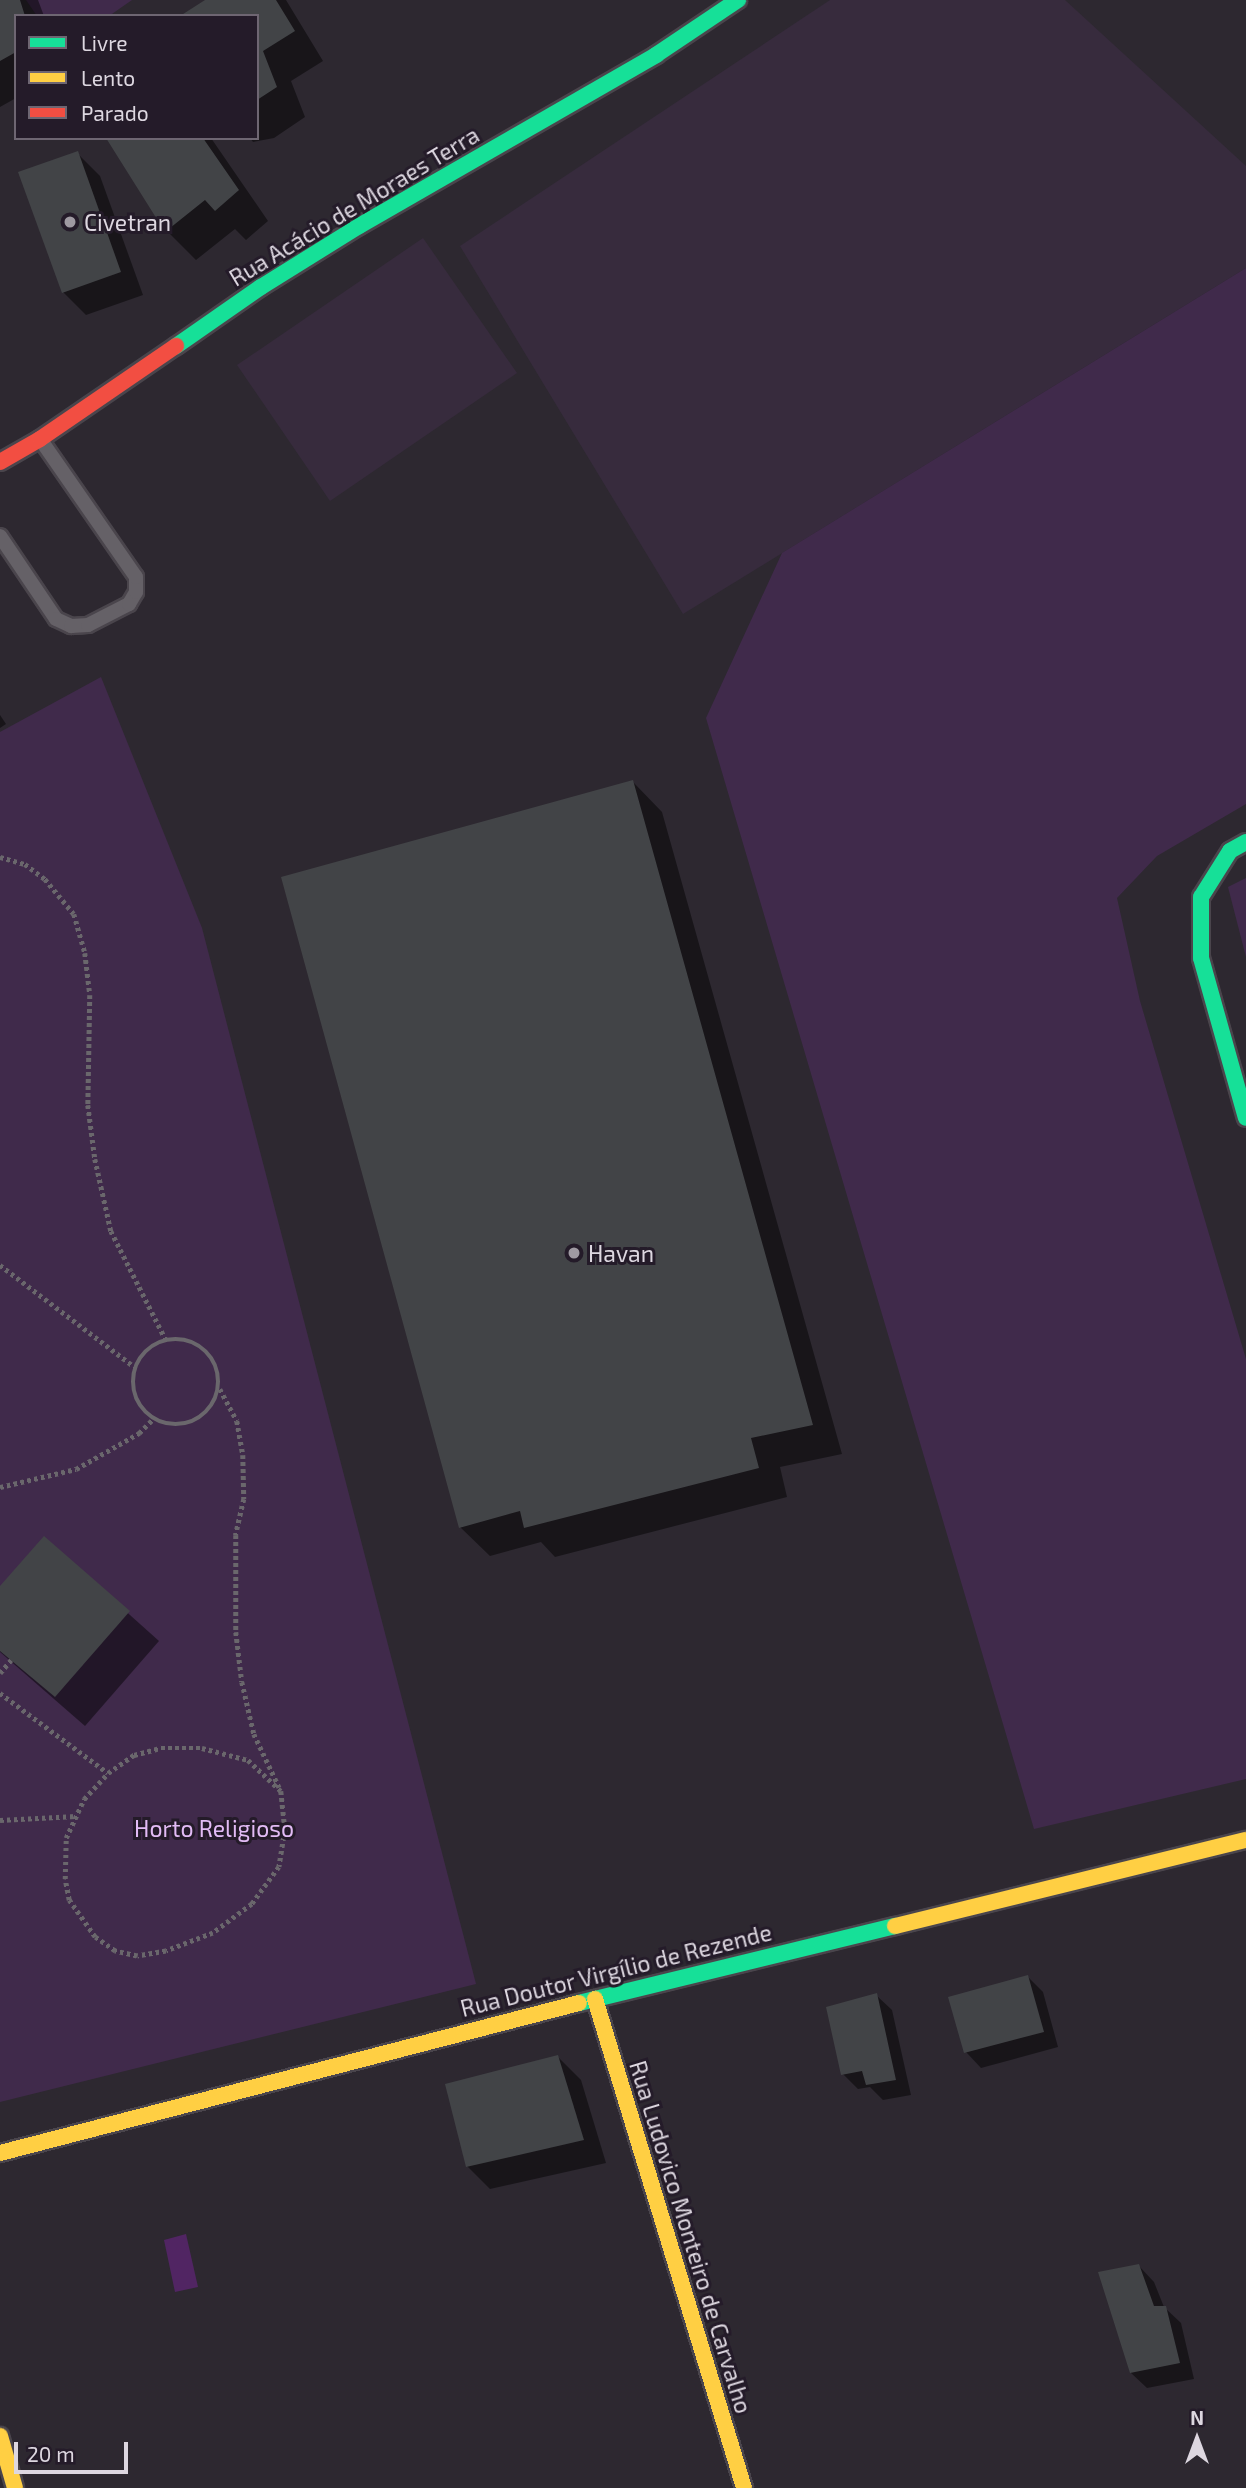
<!DOCTYPE html>
<html>
<head>
<meta charset="utf-8">
<style>
	body { margin:0 }
	#map { position:relative; width:1246px; height:2488px; overflow:hidden; background:#2d2830; font-family:"Exo 2",sans-serif }
	div>[style] { position:absolute }
	.built>* { inset:0; background:#372b3d }
	.green>* { inset:0; background:#402a4b }
	.water>* { inset:0; background:#512563 }
	.shadow>* { inset:0; background:#0007 }
	.building>* { inset:0; background:#424447 }
	.path>* { height:4.5px; margin-top:-2.25px; transform-origin:0; background:repeating-linear-gradient(90deg,#6a676c 0 3.5px,transparent 0 7px) }
	.path>.ring { margin:-2.25px; padding:0; box-sizing:content-box; background:none; border:4.5px solid #6a676c; border-radius:50% }
	.roads { filter:drop-shadow(2px 0 #4a454c) drop-shadow(-2px 0 #4a454c) drop-shadow(0 2px #4a454c) drop-shadow(0 -2px #4a454c) }
	.lane>* { height:14px; margin:-7px; padding:0 7px; transform-origin:7px; border-radius:7px; background:#656167 }
	.fast>* { height:16px; margin:-8px; padding:0 8px; transform-origin:8px; border-radius:8px; background:#16e098 }
	.slow>* { height:16px; margin:-8px; padding:0 8px; transform-origin:8px; border-radius:8px; background:#ffcf43 }
	.jam>* { height:16px; margin:-8px; padding:0 8px; transform-origin:8px; border-radius:8px; background:#f24e42 }
	.dots>* { width:19px; height:19px; translate:-50% -50%; box-sizing:border-box; border:4px solid #241b29; border-radius:50% }
	span { translate:-50% -50%; white-space:nowrap; text-align:center; line-height:1.15; -webkit-text-stroke:6px #241b29; paint-order:stroke }
	.street-label { font-size:23px; color:#ddd7e0 }
	.poi-label { font-size:23px; color:#ddd7e0 }
	.left { translate:0 -50%; text-align:left }
	.park-label { font-size:23px; color:#e2bbf5 }
	.legend { position:absolute; left:14px; top:14px; width:245px; height:126px; box-sizing:border-box; background:#241b29; border:2px solid #6e6672; margin:0; padding:9px 12px; list-style:none; font-size:21px; color:#ddd7e0 }
	.legend li { display:flex; align-items:center; gap:14px; height:35px }
	.legend b { width:35px; border:2px solid #6e6672 }
	.north { position:absolute; left:1162px; top:2404px; width:70px; height:70px; -webkit-text-stroke:5px #241b29; paint-order:stroke; rotate:0deg; font-size:19px; font-weight:700; line-height:28px; text-align:center; color:#ddd7e0 }
	.north::after { content:''; display:block; margin:auto; width:24px; height:32px; background:#ddd7e0; clip-path:polygon(50% 0,100% 100%,50% 72%,0 100%) }
	.scale { position:absolute; left:14px; top:2442px; width:114px; height:32px; box-sizing:border-box; border:4px solid #ddd7e0; border-top:0; padding-left:9px; font-size:21px; line-height:24px; white-space:nowrap; color:#ddd7e0; -webkit-text-stroke:5px #241b29; paint-order:stroke }
</style>
</head>
<body>
<div id="map">
	<div class="built">
		<div style="clip-path:polygon(830px 0,1065px 0,1246px 166px,1246px 268px,683px 614px,460px 246px)"></div>
		<div style="clip-path:polygon(423px 238px,517px 373px,330px 501px,237px 365px)"></div>
	</div>
	<div class="green">
		<div style="clip-path:polygon(26px 0,132px 0,109px 16px,37px 16px)"></div>
		<div style="clip-path:polygon(1246px 268px,1246px 804px,1157px 856px,1117px 898px,1140px 1001px,1246px 1359px,1246px 1779px,1034px 1829px,706px 718px,782px 553px)"></div>
		<div style="clip-path:polygon(101px 677px,202px 928px,476px 1984px,0 2102px,0 732px)"></div>
		<div style="clip-path:polygon(1246px 878px,1246px 957px,1228px 887px)"></div>
	</div>
	<div class="water">
		<div style="clip-path:polygon(186px 2234px,198px 2287px,175px 2292px,164px 2240px)"></div>
	</div>
	<div class="shadow">
		<div style="clip-path:polygon(0 0,38px 0,44px 16px,16px 16px,16px 98px,0 107px)"></div>
		<div style="clip-path:polygon(208px 0,286px 0,323px 61px,291px 81px,305px 117px,274px 138px,253px 142px,250px 138px,257px 138px,257px 16px)"></div>
		<div style="clip-path:polygon(108px 138px,211px 138px,268px 221px,246px 240px,235px 229px,196px 260px,167px 231px)"></div>
		<div style="clip-path:polygon(77px 153px,100px 176px,143px 295px,86px 315px,63px 292px)"></div>
		<div style="clip-path:polygon(0 715px,6px 724px,0 728px)"></div>
		<div style="clip-path:polygon(633px 782px,662px 812px,842px 1454px,780px 1467px,787px 1497px,555px 1557px,541px 1542px,490px 1556px,460px 1527px)"></div>
		<div style="clip-path:polygon(44px 1538px,159px 1641px,85px 1726px,0 1652px,0 1588px)"></div>
		<div style="clip-path:polygon(1028px 1977px,1043px 1992px,1058px 2047px,981px 2068px,966px 2052px)"></div>
		<div style="clip-path:polygon(876px 1995px,892px 2010px,911px 2095px,883px 2100px,870px 2087px,858px 2089px,843px 2074px)"></div>
		<div style="clip-path:polygon(558px 2057px,581px 2080px,606px 2163px,490px 2189px,467px 2166px)"></div>
		<div style="clip-path:polygon(1139px 2266px,1154px 2282px,1164px 2307px,1181px 2323px,1194px 2379px,1147px 2388px,1131px 2373px)"></div>
	</div>
	<div class="building">
		<div style="clip-path:polygon(0 0,20px 0,25px 16px,16px 16px,16px 52px,0 61px)"></div>
		<div style="clip-path:polygon(205px 0,276px 0,295px 31px,263px 51px,277px 87px,257px 100px,257px 16px,180px 16px)"></div>
		<div style="clip-path:polygon(106px 138px,203px 138px,239px 190px,215px 211px,205px 200px,165px 232px)"></div>
		<div style="clip-path:polygon(78px 151px,121px 272px,62px 293px,18px 172px)"></div>
		<div style="clip-path:polygon(633px 780px,813px 1425px,751px 1438px,759px 1468px,524px 1528px,520px 1511px,459px 1528px,281px 877px)"></div>
		<div style="clip-path:polygon(44px 1536px,130px 1611px,55px 1697px,0 1651px,0 1586px)"></div>
		<div style="clip-path:polygon(1028px 1975px,1044px 2032px,964px 2053px,948px 1997px)"></div>
		<div style="clip-path:polygon(877px 1993px,896px 2080px,866px 2085px,862px 2071px,841px 2075px,826px 2007px)"></div>
		<div style="clip-path:polygon(558px 2055px,584px 2140px,466px 2167px,445px 2084px)"></div>
		<div style="clip-path:polygon(1139px 2264px,1154px 2306px,1166px 2306px,1180px 2363px,1130px 2373px,1098px 2272px)"></div>
	</div>
	<div class="path">
		<div style="left:0;top:857px;width:26px;rotate:16deg"></div>
		<div style="left:25px;top:864px;width:25px;rotate:37deg"></div>
		<div style="left:45px;top:879px;width:45px;rotate:50.4deg"></div>
		<div style="left:74px;top:914px;width:41px;rotate:74.2deg"></div>
		<div style="left:85px;top:953px;width:42px;rotate:83.2deg"></div>
		<div style="left:90px;top:995px;width:110px;rotate:91deg"></div>
		<div style="left:88px;top:1105px;width:54px;rotate:82.6deg"></div>
		<div style="left:95px;top:1159px;width:74px;rotate:77.5deg"></div>
		<div style="left:111px;top:1231px;width:122px;rotate:63.2deg"></div>
		<div style="left:0;top:1265px;width:169px;rotate:37.1deg"></div>
		<div class="ring" style="left:133px;top:1339px;width:81.5px;height:81.5px"></div>
		<div style="left:220px;top:1389px;width:36px;rotate:62deg"></div>
		<div style="left:237px;top:1421px;width:35px;rotate:80deg"></div>
		<div style="left:243px;top:1455px;width:44px;rotate:88.7deg"></div>
		<div style="left:244px;top:1499px;width:37px;rotate:103deg"></div>
		<div style="left:236px;top:1535px;width:97px;rotate:90deg"></div>
		<div style="left:236px;top:1632px;width:50px;rotate:83.2deg"></div>
		<div style="left:242px;top:1682px;width:53px;rotate:77deg"></div>
		<div style="left:254px;top:1734px;width:59px;rotate:64.7deg"></div>
		<div style="left:0;top:1487px;width:78px;rotate:-13.3deg"></div>
		<div style="left:76px;top:1469px;width:73px;rotate:-29.7deg"></div>
		<div style="left:139px;top:1433px;width:20px;rotate:-45deg"></div>
		<div style="left:0;top:1673px;width:17px;rotate:-50deg"></div>
		<div style="left:0;top:1693px;width:134px;rotate:36.5deg"></div>
		<div style="left:161px;top:1748px;width:41px"></div>
		<div style="left:202px;top:1748px;width:48px;rotate:14.6deg"></div>
		<div style="left:248px;top:1760px;width:45px;rotate:43.2deg"></div>
		<div style="left:281px;top:1791px;width:39px;rotate:84deg"></div>
		<div style="left:285px;top:1830px;width:37px;rotate:99deg"></div>
		<div style="left:279px;top:1867px;width:46px;rotate:126.1deg"></div>
		<div style="left:252px;top:1904px;width:49px;rotate:143.4deg"></div>
		<div style="left:213px;top:1933px;width:50px;rotate:159deg"></div>
		<div style="left:166px;top:1951px;width:29px;rotate:170deg"></div>
		<div style="left:137px;top:1956px;width:23px;rotate:-167deg"></div>
		<div style="left:115px;top:1951px;width:24px;rotate:-145deg"></div>
		<div style="left:95px;top:1937px;width:45px;rotate:-125.1deg"></div>
		<div style="left:69px;top:1900px;width:21px;rotate:-101deg"></div>
		<div style="left:65px;top:1879px;width:41px;rotate:-88.6deg"></div>
		<div style="left:66px;top:1838px;width:43px;rotate:-65.2deg"></div>
		<div style="left:84px;top:1799px;width:35px;rotate:-47deg"></div>
		<div style="left:108px;top:1773px;width:32px;rotate:-35deg"></div>
		<div style="left:134px;top:1755px;width:28px;rotate:-15deg"></div>
		<div style="left:0;top:1820px;width:76px;rotate:-3deg"></div>
	</div>
	<div class="roads">
		<div class="lane">
			<div style="left:0;top:536px;width:100px;rotate:56deg"></div>
			<div style="left:56px;top:619px;width:17px;rotate:25deg"></div>
			<div style="left:71px;top:626px;width:17px;rotate:-3deg"></div>
			<div style="left:88px;top:625px;width:46px;rotate:-27.1deg"></div>
			<div style="left:129px;top:604px;width:14px;rotate:-60deg"></div>
			<div style="left:136px;top:592px;width:15px;rotate:-90deg"></div>
			<div style="left:136px;top:577px;width:168px;rotate:-124.8deg"></div>
		</div>
		<div class="fast">
			<div style="left:176px;top:346px;width:103px;rotate:-34.8deg"></div>
			<div style="left:261px;top:287px;width:115px;rotate:-31.9deg"></div>
			<div style="left:359px;top:226px;width:343px;rotate:-29.9deg"></div>
			<div style="left:656px;top:55px;width:99px;rotate:-33.9deg"></div>
			<div style="left:1246px;top:842px;width:18px;rotate:151deg"></div>
			<div style="left:1230px;top:851px;width:54px;rotate:122.2deg"></div>
			<div style="left:1201px;top:897px;width:61px;rotate:90deg"></div>
			<div style="left:1201px;top:958px;width:166px;rotate:74.3deg"></div>
			<div style="left:579px;top:2003px;width:325px;rotate:-13.7deg"></div>
		</div>
		<div class="slow">
			<div style="left:895px;top:1926px;width:361px;rotate:-13.8deg"></div>
			<div style="left:595px;top:1999px;width:511px;rotate:73.05deg"></div>
			<div style="left:0;top:2153px;width:598px;rotate:-14.52deg"></div>
			<div style="left:0;top:2436px;width:54px;rotate:73.9deg"></div>
		</div>
		<div class="jam">
			<div style="left:0;top:462px;width:46px;rotate:-29.9deg"></div>
			<div style="left:40px;top:439px;width:165px;rotate:-34.4deg"></div>
		</div>
	</div>
	<div class="dots">
		<div style="left:70px;top:222px;background:#9f9aa2"></div>
		<div style="left:574px;top:1253px;background:#9f9aa2"></div>
	</div>
	<div class="street-label">
		<span style="left:354px;top:206px;rotate:-31deg">Rua Acácio de Moraes Terra</span>
		<span style="left:616px;top:1970px;rotate:-14deg">Rua Doutor Virgílio de Rezende</span>
		<span style="left:691px;top:2237px;rotate:73deg">Rua Ludovico Monteiro de Carvalho</span>
	</div>
	<div class="poi-label">
		<span class="left" style="left:84px;top:222px">Civetran</span>
		<span class="left" style="left:588px;top:1253px">Havan</span>
	</div>
	<div class="park-label">
		<span style="left:214px;top:1828px">Horto Religioso</span>
	</div>
	<ul class="legend">
	<li><b style="height:9px;background:#16e098"></b>Livre</li>
	<li><b style="height:9px;background:#ffcf43"></b>Lento</li>
	<li><b style="height:9px;background:#f24e42"></b>Parado</li>
	</ul>
	<div class="north">N</div>
	<div class="scale">20 m</div>
</div>
</body>
</html>
